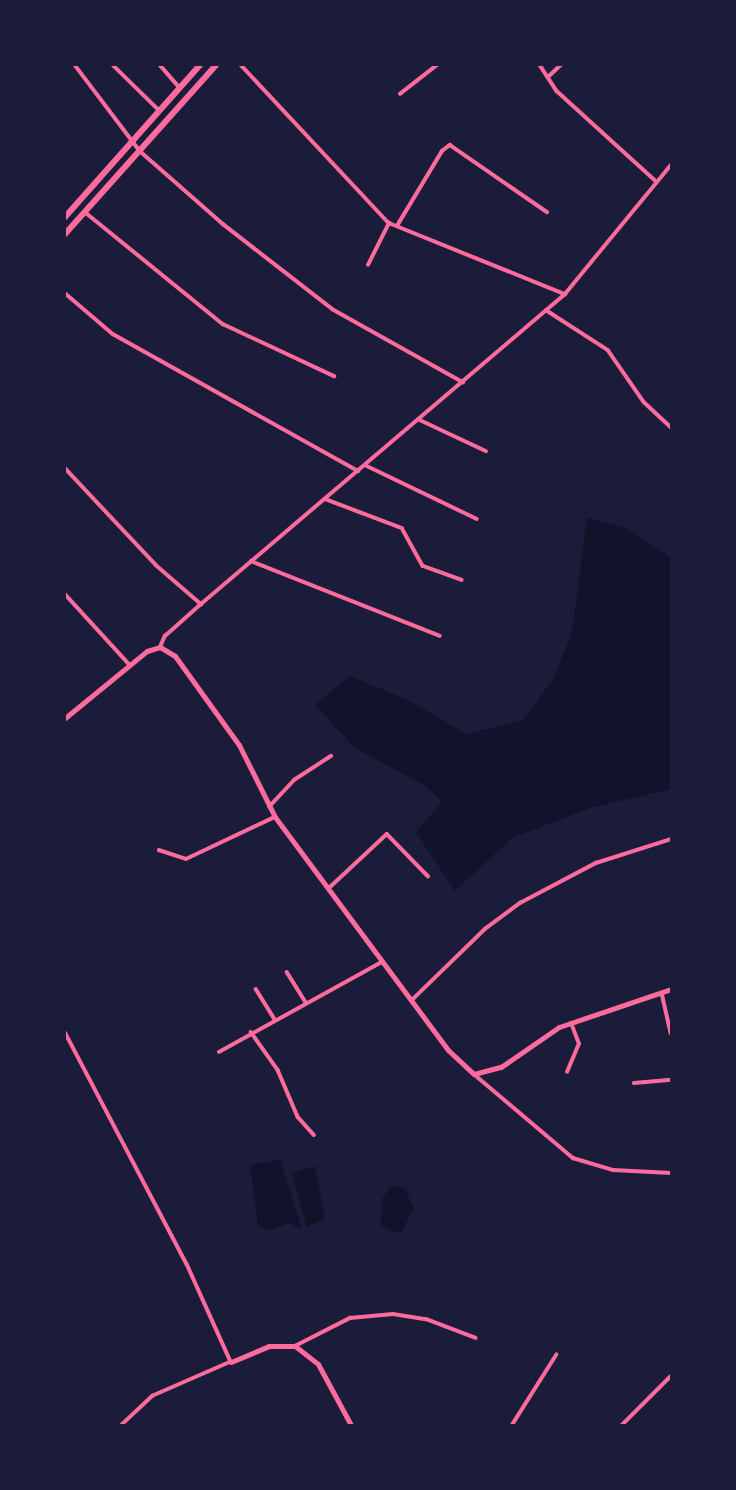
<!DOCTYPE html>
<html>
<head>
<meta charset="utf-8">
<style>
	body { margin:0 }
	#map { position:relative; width:736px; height:1490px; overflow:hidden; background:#1b1b3a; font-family:"Libre Baskerville",serif }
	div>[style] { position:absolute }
	.water>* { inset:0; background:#12122b }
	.minor>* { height:3.5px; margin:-1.75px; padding:0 1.75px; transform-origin:1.75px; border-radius:1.75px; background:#ff6b9d }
	.tertiary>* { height:5px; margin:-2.5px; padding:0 2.5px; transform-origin:2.5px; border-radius:2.5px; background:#ff6b9d }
	.primary>* { height:6px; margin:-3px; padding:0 3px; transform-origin:3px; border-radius:3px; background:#ff6b9d }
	span { translate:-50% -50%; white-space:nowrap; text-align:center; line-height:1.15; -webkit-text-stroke:5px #1b1b3a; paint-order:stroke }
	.frame { position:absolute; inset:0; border:66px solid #1b1b3a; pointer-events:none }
</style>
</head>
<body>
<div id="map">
	<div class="water">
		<div style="clip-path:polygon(587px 517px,625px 528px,671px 558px,671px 789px,590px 808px,512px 838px,455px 891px,416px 832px,442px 802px,424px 785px,355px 748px,315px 705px,350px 676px,408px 700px,466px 734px,523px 720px,553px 679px,572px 632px)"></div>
		<div style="clip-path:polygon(281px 1160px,288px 1185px,302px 1229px,289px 1223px,271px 1230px,258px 1226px,250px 1165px)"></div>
		<div style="clip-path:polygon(315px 1166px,325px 1219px,307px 1227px,292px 1174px)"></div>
		<div style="clip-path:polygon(392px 1185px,405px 1188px,413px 1208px,401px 1234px,381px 1226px,382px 1199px)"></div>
	</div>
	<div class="minor">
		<div style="left:75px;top:65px;width:108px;rotate:52.9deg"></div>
		<div style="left:140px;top:151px;width:111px;rotate:41.3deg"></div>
		<div style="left:223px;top:224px;width:140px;rotate:37.8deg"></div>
		<div style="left:334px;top:310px;width:148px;rotate:29.2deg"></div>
		<div style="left:113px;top:65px;width:64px;rotate:44.4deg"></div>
		<div style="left:160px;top:65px;width:29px;rotate:49deg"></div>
		<div style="left:241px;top:65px;width:216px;rotate:46.9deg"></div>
		<div style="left:389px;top:223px;width:190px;rotate:22deg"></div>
		<div style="left:540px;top:65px;width:31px;rotate:57deg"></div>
		<div style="left:557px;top:91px;width:134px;rotate:42.3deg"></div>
		<div style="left:548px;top:77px;width:18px;rotate:-43deg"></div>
		<div style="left:400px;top:94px;width:47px;rotate:-38.1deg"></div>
		<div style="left:85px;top:212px;width:178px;rotate:39.1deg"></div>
		<div style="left:223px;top:324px;width:123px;rotate:25.1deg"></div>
		<div style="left:397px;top:226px;width:87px;rotate:-59deg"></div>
		<div style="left:442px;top:151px;width:10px;rotate:-37deg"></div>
		<div style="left:450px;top:145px;width:118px;rotate:34.6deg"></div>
		<div style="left:368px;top:265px;width:47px;rotate:-63.4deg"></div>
		<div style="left:65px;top:293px;width:63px;rotate:40.5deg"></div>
		<div style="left:113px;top:334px;width:281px;rotate:29.2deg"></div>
		<div style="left:546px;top:310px;width:74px;rotate:32.8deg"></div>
		<div style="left:608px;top:350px;width:63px;rotate:55.3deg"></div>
		<div style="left:644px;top:402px;width:37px;rotate:43deg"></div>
		<div style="left:420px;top:420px;width:73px;rotate:25.2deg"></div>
		<div style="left:365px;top:465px;width:124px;rotate:25.7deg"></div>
		<div style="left:65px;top:468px;width:133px;rotate:46.8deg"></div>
		<div style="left:156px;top:565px;width:60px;rotate:40.9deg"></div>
		<div style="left:325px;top:499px;width:82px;rotate:20.6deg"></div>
		<div style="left:402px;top:528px;width:43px;rotate:61.1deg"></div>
		<div style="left:423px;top:566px;width:41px;rotate:19.7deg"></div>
		<div style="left:251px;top:561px;width:203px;rotate:21.6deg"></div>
		<div style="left:65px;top:594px;width:96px;rotate:47.5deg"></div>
		<div style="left:160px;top:647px;width:12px;rotate:-66deg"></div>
		<div style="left:165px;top:636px;width:48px;rotate:-41.6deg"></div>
		<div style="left:201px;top:604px;width:478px;rotate:-40.4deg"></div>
		<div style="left:565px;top:294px;width:167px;rotate:-50.6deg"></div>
		<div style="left:269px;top:807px;width:37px;rotate:-47deg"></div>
		<div style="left:294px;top:780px;width:44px;rotate:-33deg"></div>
		<div style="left:159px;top:850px;width:28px;rotate:18deg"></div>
		<div style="left:186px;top:859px;width:98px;rotate:-25.3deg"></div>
		<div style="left:329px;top:888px;width:79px;rotate:-43deg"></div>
		<div style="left:387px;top:834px;width:59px;rotate:45.7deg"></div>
		<div style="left:287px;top:972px;width:36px;rotate:58deg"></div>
		<div style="left:256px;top:989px;width:36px;rotate:58deg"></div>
		<div style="left:662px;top:993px;width:41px;rotate:77.3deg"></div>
		<div style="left:411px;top:1001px;width:103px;rotate:-44.2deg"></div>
		<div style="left:485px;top:929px;width:44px;rotate:-36.6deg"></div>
		<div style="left:520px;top:903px;width:86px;rotate:-27.8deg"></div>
		<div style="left:596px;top:863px;width:79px;rotate:-17.7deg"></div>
		<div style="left:65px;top:1032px;width:262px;rotate:62.3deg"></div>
		<div style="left:187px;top:1264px;width:107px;rotate:65.8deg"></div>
		<div style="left:231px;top:1362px;width:85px;rotate:156.4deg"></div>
		<div style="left:153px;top:1396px;width:42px;rotate:136.9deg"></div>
		<div style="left:251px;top:1032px;width:47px;rotate:54.6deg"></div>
		<div style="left:278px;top:1070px;width:51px;rotate:66.9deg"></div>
		<div style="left:298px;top:1117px;width:24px;rotate:48deg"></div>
		<div style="left:219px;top:1052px;width:186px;rotate:-28.9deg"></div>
		<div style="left:567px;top:1072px;width:30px;rotate:-67deg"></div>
		<div style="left:579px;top:1044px;width:22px;rotate:-111deg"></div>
		<div style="left:474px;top:1074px;width:130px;rotate:40.3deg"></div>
		<div style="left:573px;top:1158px;width:42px;rotate:16.7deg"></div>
		<div style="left:613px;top:1170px;width:58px;rotate:3deg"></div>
		<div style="left:634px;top:1083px;width:37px;rotate:-5deg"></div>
		<div style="left:295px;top:1346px;width:62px;rotate:-27deg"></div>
		<div style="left:350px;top:1318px;width:43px;rotate:-5.3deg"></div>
		<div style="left:393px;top:1314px;width:33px;rotate:9deg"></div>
		<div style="left:426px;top:1319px;width:53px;rotate:20.8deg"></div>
		<div style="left:512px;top:1425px;width:83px;rotate:-57.8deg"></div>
		<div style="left:622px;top:1425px;width:69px;rotate:-45deg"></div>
	</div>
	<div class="tertiary">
		<div style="left:65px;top:718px;width:106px;rotate:-39.3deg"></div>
		<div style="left:147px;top:651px;width:14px;rotate:-17deg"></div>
		<div style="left:160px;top:647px;width:17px;rotate:31deg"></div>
		<div style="left:175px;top:656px;width:110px;rotate:54.3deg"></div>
		<div style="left:239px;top:745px;width:80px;rotate:63.4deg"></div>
		<div style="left:275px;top:817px;width:290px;rotate:53.4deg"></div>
		<div style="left:448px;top:1050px;width:35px;rotate:43deg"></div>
		<div style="left:474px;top:1074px;width:28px;rotate:-15deg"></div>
		<div style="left:501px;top:1067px;width:70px;rotate:-34.6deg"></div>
		<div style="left:559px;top:1027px;width:118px;rotate:-18.7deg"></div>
		<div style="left:231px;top:1362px;width:41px;rotate:-22.8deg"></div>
		<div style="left:269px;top:1346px;width:26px"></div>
		<div style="left:295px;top:1346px;width:29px;rotate:38deg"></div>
		<div style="left:318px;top:1364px;width:69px;rotate:61.6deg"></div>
	</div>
	<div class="primary">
		<div style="left:65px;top:217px;width:203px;rotate:-48.4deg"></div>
		<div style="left:65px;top:234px;width:227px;rotate:-48.2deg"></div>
	</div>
	<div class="frame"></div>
</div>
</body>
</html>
